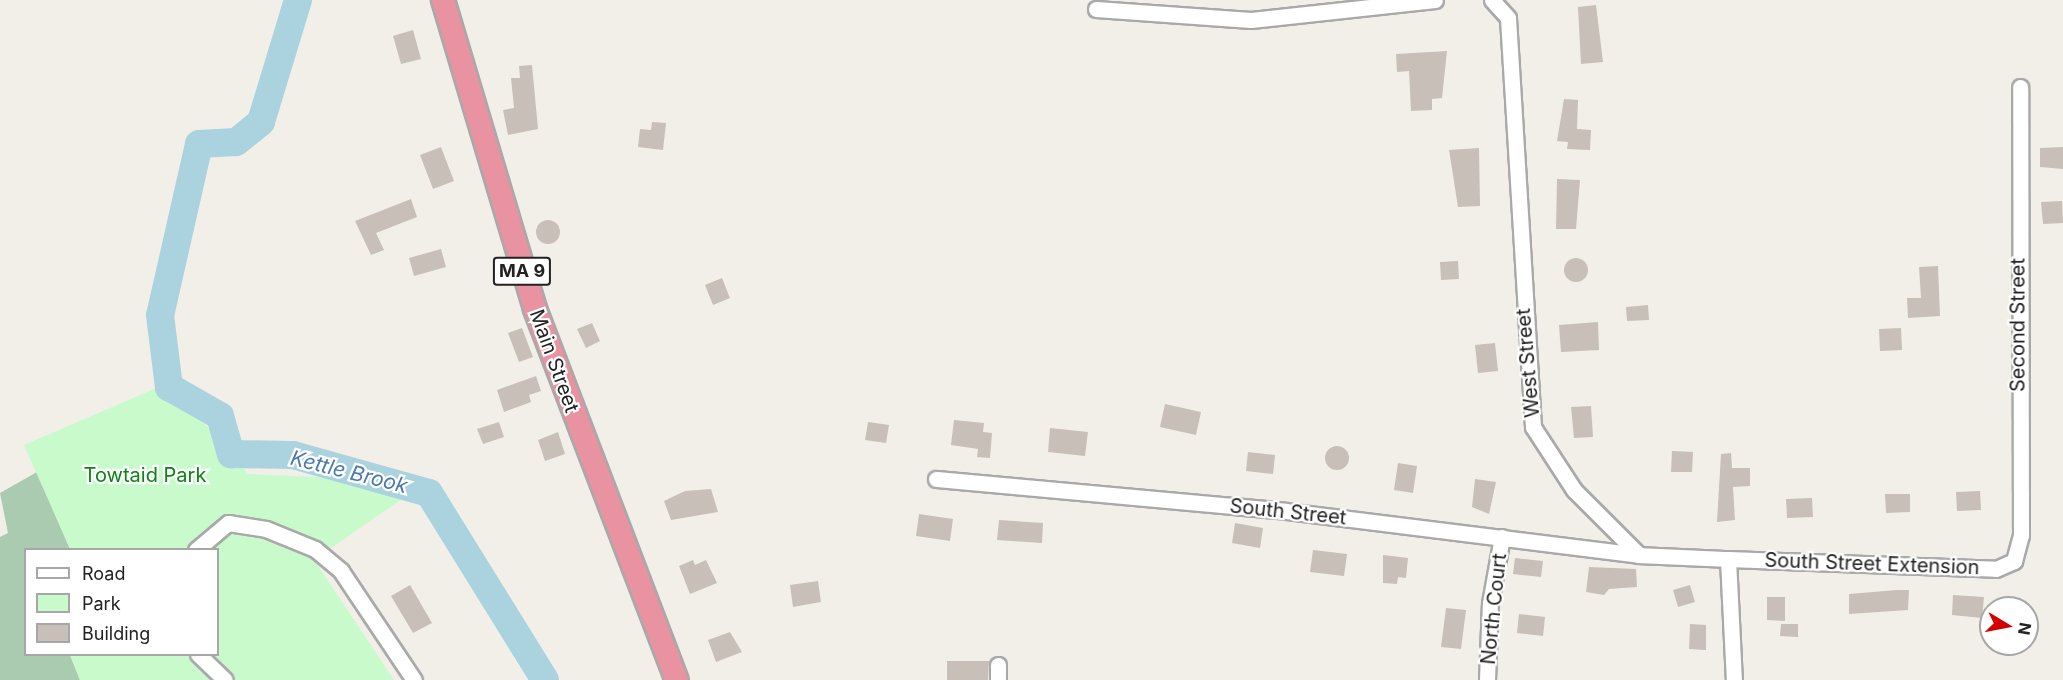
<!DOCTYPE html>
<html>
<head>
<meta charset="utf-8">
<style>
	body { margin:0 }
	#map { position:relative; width:2063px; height:680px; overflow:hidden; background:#f2efe9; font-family:Inter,sans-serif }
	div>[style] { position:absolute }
	.cemetery>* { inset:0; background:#aacbaf }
	.park>* { inset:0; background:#c8facc }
	.river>* { height:28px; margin:-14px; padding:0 14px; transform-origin:14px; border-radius:14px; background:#aad3df }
	.building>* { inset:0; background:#c7bfb8 }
	.round { border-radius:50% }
	.roads { filter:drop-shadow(2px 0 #a9a9a9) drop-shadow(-2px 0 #a9a9a9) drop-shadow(0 2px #a9a9a9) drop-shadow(0 -2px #a9a9a9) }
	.minor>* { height:15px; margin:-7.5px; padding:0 7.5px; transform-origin:7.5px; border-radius:7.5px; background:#fff }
	.highway>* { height:22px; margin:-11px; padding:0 11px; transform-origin:11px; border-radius:11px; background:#e892a2 }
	span { translate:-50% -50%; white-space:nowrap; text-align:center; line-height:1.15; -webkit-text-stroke:4.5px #fff; paint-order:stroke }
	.shield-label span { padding:2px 4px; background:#fff; border:2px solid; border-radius:4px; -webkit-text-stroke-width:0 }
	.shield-label { font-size:18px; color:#222; font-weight:700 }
	.street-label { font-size:20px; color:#222 }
	.park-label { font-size:20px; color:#0c8416 }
	.water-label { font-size:21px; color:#4a7aab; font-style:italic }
	.legend { position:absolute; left:24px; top:548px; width:195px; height:108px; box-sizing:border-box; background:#fff; border:2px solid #a7a7a7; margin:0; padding:8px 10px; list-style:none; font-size:18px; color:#222 }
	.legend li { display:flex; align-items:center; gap:12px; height:30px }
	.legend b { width:30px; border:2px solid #a7a7a7 }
	.north { position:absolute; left:1979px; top:596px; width:60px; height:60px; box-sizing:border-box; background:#fff; border:2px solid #a7a7a7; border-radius:50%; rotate:100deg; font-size:16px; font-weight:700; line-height:24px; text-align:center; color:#222 }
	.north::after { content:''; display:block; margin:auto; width:21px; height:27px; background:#d40000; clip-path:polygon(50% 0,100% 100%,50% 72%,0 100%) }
</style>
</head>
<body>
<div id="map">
	<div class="cemetery">
		<div style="clip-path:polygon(37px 472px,70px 549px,26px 550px,26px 654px,70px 655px,80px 680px,0 680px,0 537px,8px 533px,0 493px)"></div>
	</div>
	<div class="park">
		<div style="clip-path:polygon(154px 389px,203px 422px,248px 474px,362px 479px,409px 494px,314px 560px,394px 680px,80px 680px,70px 655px,218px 654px,218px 550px,70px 549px,24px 445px)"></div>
	</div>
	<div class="river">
		<div style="left:298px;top:0;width:127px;rotate:106.9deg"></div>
		<div style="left:261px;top:122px;width:32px;rotate:141deg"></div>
		<div style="left:236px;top:142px;width:37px;rotate:177deg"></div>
		<div style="left:199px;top:144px;width:175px;rotate:102.8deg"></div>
		<div style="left:160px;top:315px;width:73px;rotate:82.9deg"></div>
		<div style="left:169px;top:387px;width:59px;rotate:29.6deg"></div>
		<div style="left:220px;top:416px;width:40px;rotate:74deg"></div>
		<div style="left:231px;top:454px;width:62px;rotate:0.9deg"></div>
		<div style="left:293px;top:455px;width:141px;rotate:15.6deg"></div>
		<div style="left:429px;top:493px;width:220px;rotate:58.2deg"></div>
	</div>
	<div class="building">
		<div style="clip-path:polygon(1596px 5px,1603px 62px,1581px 64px,1578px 7px)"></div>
		<div style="clip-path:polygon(413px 30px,421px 59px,401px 64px,393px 36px)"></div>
		<div style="clip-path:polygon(1447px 51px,1442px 98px,1432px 99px,1432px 110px,1411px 111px,1409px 71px,1397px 72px,1396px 54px)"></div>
		<div style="clip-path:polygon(532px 65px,538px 129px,508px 135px,503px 110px,514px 108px,511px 78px,520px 78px,519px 66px)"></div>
		<div style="clip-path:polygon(1564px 99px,1578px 100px,1577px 129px,1591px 130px,1590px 150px,1567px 149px,1568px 142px,1557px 141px)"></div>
		<div style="clip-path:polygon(652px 122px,666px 123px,663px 150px,638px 147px,640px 129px,651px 130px)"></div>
		<div style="clip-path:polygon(441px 147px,454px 181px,433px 189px,420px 155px)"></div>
		<div style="clip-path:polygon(2063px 147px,2063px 169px,2040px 167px,2040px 148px)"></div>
		<div style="clip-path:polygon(1479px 148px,1480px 206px,1458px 207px,1449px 150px)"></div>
		<div style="clip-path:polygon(1557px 179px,1580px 180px,1576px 229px,1556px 229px)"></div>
		<div style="clip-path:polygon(411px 199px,417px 217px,376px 233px,384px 250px,371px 255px,355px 221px)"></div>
		<div style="clip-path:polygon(2062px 201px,2063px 223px,2043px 224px,2041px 202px)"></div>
		<div class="round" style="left:536px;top:220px;width:24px;height:24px"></div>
		<div style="clip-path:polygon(441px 249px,446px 267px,414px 276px,409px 258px)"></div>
		<div class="round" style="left:1564px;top:258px;width:24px;height:24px"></div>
		<div style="clip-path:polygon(1458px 261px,1459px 279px,1441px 280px,1440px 262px)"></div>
		<div style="clip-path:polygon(1938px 266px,1940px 316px,1908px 318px,1907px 298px,1921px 298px,1919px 267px)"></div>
		<div style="clip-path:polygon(722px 278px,730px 298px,713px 305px,705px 285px)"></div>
		<div style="clip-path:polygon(1648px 305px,1649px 320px,1627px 321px,1626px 307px)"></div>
		<div style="clip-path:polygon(1598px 322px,1599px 350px,1561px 352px,1559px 325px)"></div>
		<div style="clip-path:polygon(592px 323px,600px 341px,586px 348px,577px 329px)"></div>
		<div style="clip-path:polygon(522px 328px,533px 357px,519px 362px,508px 333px)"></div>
		<div style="clip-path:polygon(1901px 328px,1902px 350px,1880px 351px,1879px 329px)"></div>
		<div style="clip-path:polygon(1495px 343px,1498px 371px,1478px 373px,1475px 345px)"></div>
		<div style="clip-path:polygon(536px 376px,541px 391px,529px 395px,531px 402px,504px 412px,497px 390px)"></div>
		<div style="clip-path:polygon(1165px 404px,1201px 412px,1196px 435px,1160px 427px)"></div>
		<div style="clip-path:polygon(1591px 406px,1593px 437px,1574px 438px,1571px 407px)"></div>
		<div style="clip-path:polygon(954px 420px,984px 423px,983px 432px,992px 433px,990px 458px,977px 457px,978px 449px,951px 445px)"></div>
		<div style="clip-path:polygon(499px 422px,504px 437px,483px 444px,477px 429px)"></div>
		<div style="clip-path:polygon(868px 422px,889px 425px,886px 443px,865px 440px)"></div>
		<div style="clip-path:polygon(1050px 428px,1088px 432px,1085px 456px,1048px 452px)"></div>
		<div style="clip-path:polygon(558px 432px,565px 454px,545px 461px,538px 440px)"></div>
		<div class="round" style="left:1325px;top:446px;width:24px;height:24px"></div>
		<div style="clip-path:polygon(1672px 451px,1693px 452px,1692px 472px,1671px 472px)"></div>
		<div style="clip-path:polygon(1248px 452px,1275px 455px,1273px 474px,1246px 471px)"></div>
		<div style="clip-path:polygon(1731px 453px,1732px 468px,1750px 468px,1750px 486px,1733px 487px,1735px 520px,1717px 522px,1721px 454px)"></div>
		<div style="clip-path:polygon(1398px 463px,1417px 466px,1413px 493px,1394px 490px)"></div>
		<div style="clip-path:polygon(1475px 479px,1496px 482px,1489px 514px,1472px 507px)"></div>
		<div style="clip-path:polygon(711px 489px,718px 512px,671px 520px,664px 501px,685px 491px)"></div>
		<div style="clip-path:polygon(1980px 491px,1981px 510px,1957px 511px,1956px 492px)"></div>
		<div style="clip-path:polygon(1885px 494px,1910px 494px,1910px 512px,1886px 513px)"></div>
		<div style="clip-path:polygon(1812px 498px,1813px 517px,1787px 518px,1786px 499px)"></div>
		<div style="clip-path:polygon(919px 514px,953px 519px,950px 541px,916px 536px)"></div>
		<div style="clip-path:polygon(999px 520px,1043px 523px,1042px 543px,997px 540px)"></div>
		<div style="clip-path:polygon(1235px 523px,1263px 528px,1260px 548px,1232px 543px)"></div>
		<div style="clip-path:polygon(1313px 550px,1347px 554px,1344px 576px,1310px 572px)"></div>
		<div style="clip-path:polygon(1383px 555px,1408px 558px,1406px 578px,1398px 577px,1397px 584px,1383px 583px)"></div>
		<div style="clip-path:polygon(1515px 558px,1543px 561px,1541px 577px,1513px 574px)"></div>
		<div style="clip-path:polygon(693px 560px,695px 565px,706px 560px,717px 583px,690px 594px,679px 566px)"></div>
		<div style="clip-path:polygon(1589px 567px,1636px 569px,1637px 587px,1609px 589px,1604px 595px,1586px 592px)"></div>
		<div style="clip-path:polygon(818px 581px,821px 602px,793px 607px,790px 585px)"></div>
		<div style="clip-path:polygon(410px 585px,432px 623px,413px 633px,391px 596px)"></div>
		<div style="clip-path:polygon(1690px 585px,1695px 602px,1678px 607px,1673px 590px)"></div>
		<div style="clip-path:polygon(1897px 590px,1909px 590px,1908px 610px,1849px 614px,1849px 594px)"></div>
		<div style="clip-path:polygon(1953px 595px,1984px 597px,1982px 618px,1952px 615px)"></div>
		<div style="clip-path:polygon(1767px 597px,1785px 597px,1785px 621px,1767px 620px)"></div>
		<div style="clip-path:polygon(1446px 608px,1466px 610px,1461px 649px,1441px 647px)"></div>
		<div style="clip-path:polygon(1519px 614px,1545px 617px,1543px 636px,1517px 633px)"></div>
		<div style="clip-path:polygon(1690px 624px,1706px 625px,1706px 650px,1689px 649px)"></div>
		<div style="clip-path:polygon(1781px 624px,1798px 624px,1798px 637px,1780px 636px)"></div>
		<div style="clip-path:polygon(730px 632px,742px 652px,716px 662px,708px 640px)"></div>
		<div style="clip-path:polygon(947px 661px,989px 661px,988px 680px,947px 680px)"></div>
	</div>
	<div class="roads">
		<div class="minor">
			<div style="left:1492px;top:0;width:24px;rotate:48deg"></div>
			<div style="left:1508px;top:18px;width:410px;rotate:86.5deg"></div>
			<div style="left:1533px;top:427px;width:75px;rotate:56.9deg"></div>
			<div style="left:1574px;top:490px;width:92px;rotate:45deg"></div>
			<div style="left:1639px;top:555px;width:89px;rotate:2.6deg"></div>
			<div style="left:1728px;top:559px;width:121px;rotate:87.2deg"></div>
			<div style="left:1096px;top:9px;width:155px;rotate:4.1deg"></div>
			<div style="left:1251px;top:20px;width:185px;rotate:-6.2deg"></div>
			<div style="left:936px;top:479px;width:351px;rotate:5.2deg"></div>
			<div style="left:1286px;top:511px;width:356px;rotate:7.1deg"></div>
			<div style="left:196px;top:550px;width:42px;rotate:-40.2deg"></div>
			<div style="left:228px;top:523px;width:38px;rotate:9deg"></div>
			<div style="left:266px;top:529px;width:53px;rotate:22.2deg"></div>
			<div style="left:315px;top:549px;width:34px;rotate:40deg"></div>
			<div style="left:341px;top:571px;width:131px;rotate:56.2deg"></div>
			<div style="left:1728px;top:559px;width:268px;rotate:2.1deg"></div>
			<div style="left:1996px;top:569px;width:20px;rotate:-24deg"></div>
			<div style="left:2014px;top:561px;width:27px;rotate:-75deg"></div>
			<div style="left:2021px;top:535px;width:448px;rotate:-90.1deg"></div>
			<div style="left:198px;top:654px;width:37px;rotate:44deg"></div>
			<div style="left:998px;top:665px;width:15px;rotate:90deg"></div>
			<div style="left:1487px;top:680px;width:77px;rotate:-87.8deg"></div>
			<div style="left:1490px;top:603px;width:67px;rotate:-79.7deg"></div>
		</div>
		<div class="highway">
			<div style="left:443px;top:0;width:322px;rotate:73.4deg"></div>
			<div style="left:535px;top:309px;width:397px;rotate:69.1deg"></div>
		</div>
	</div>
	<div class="shield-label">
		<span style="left:522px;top:271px">MA 9</span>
	</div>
	<div class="street-label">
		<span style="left:2018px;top:325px;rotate:-90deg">Second Street</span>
		<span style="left:554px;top:361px;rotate:70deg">Main Street</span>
		<span style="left:1528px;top:363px;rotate:-95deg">West Street</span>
		<span style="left:1288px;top:512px;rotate:6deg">South Street</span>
		<span style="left:1872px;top:564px;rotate:2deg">South Street Extension</span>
		<span style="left:1494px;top:609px;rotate:-84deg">North Court</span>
	</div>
	<div class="park-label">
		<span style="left:145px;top:475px">Towtaid Park</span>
	</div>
	<div class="water-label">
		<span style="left:349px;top:472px;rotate:14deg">Kettle Brook</span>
	</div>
	<ul class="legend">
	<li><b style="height:8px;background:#fff"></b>Road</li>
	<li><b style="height:16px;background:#c8facc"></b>Park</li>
	<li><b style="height:16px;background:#c7bfb8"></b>Building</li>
	</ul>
	<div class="north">N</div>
</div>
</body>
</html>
